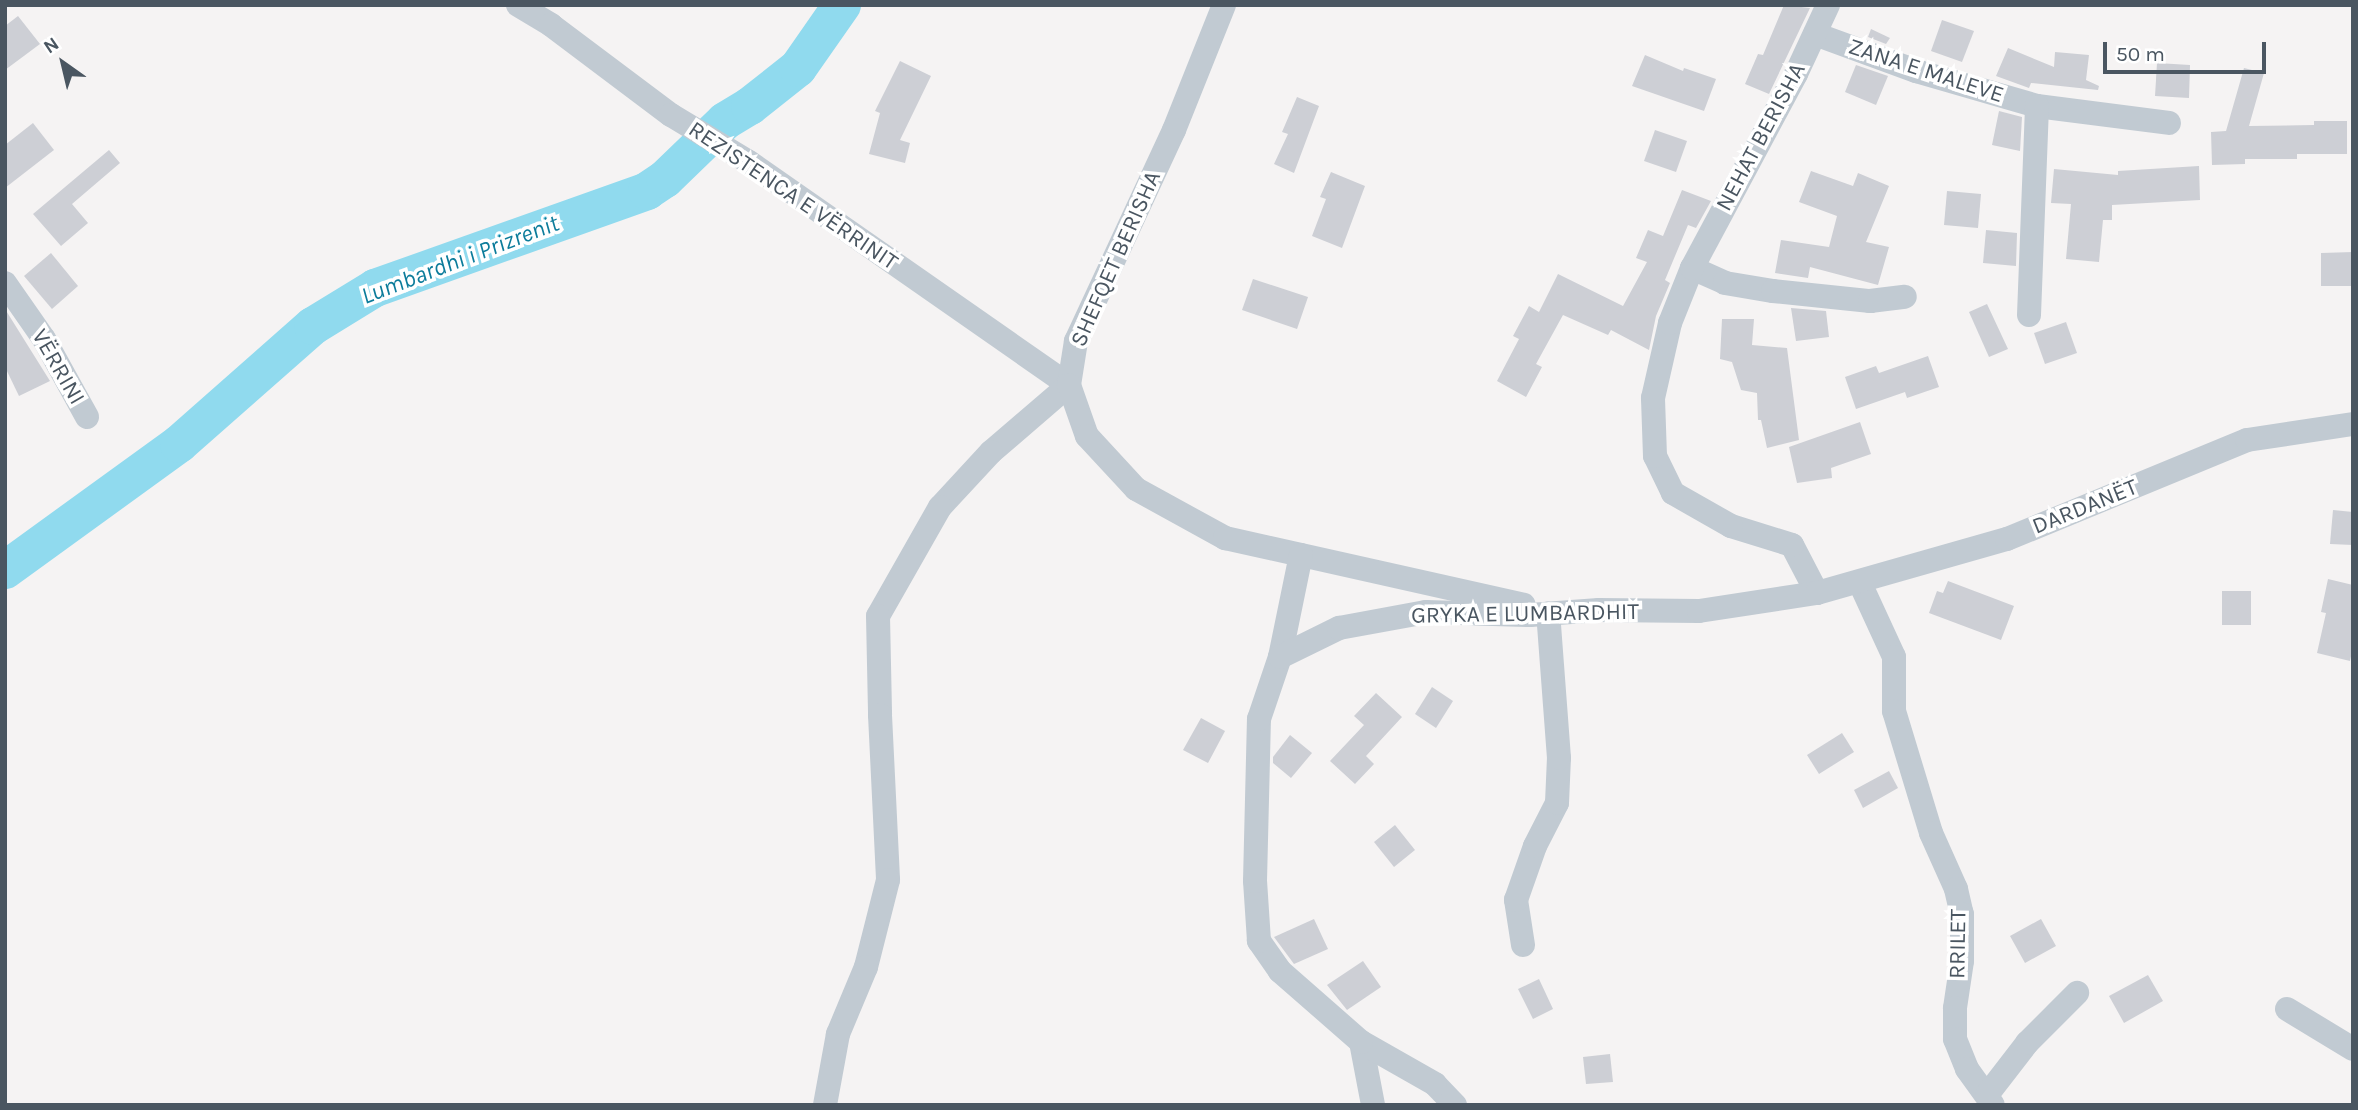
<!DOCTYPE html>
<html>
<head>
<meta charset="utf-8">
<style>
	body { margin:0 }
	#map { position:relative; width:2358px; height:1110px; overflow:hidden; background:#f5f3f3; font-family:Karla,sans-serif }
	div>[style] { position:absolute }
	.river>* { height:38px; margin:-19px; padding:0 19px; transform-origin:19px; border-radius:19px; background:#90daee }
	.building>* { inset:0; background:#cdcfd5 }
	.street>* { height:24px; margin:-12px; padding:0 12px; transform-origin:12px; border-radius:12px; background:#c1cad2 }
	span { translate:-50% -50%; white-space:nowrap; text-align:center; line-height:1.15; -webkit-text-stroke:7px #fff; paint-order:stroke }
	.street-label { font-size:23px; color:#4a5661 }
	.water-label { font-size:24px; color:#0c7c9b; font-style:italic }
	.frame { position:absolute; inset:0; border:7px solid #4a5661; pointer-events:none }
	.north { position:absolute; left:28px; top:28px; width:70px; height:70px; -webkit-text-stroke:5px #fff; paint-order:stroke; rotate:326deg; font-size:19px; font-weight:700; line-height:28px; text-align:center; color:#4a5661 }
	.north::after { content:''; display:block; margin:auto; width:24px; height:32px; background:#4a5661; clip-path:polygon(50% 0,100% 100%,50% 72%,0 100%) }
	.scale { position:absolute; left:2103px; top:42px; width:163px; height:32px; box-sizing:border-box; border:4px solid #4a5661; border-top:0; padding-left:9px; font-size:21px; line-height:24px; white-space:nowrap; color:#4a5661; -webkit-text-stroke:5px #fff; paint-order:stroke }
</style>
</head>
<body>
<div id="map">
	<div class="river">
		<div style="left:5px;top:570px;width:215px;rotate:-35.9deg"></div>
		<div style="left:179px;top:444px;width:179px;rotate:-41.4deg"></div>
		<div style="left:313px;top:326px;width:73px;rotate:-31.5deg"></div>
		<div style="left:375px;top:288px;width:289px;rotate:-19.6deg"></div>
		<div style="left:647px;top:191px;width:22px;rotate:-34deg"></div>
		<div style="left:665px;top:179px;width:83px;rotate:-44deg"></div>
		<div style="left:725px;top:121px;width:29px;rotate:-31deg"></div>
		<div style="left:750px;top:106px;width:61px;rotate:-38.4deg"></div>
		<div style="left:798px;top:68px;width:77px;rotate:-55.1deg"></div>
	</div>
	<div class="building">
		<div style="clip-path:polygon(1784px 5px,1810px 8px,1769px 94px,1745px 84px,1758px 54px,1763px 55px)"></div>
		<div style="clip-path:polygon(18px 16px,40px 44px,5px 70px,5px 26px)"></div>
		<div style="clip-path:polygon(1942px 20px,1974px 31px,1962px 62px,1931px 51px)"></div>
		<div style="clip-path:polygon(1871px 29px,1890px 38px,1886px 44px,1868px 37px)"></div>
		<div style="clip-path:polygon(2008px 48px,2054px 67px,2055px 52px,2089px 55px,2086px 80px,2099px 86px,2098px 90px,2031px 83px,2029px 88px,1996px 76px)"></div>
		<div style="clip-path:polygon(1645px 55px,1683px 71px,1684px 68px,1716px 79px,1704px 111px,1632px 86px)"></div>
		<div style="clip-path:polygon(900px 61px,931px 76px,900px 140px,910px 143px,905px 163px,869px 154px,880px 113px,875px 111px)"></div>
		<div style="clip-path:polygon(2157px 63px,2190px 65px,2189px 98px,2155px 96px)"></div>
		<div style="clip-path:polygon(1856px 65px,1888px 76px,1876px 105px,1845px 92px)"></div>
		<div style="clip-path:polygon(2244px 68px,2264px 73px,2249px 126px,2314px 125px,2314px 121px,2347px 121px,2347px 154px,2297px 154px,2297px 159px,2245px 159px,2245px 164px,2212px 165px,2211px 132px,2226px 131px)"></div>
		<div style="clip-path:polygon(1297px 97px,1319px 106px,1294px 173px,1274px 164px,1288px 134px,1282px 132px)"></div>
		<div style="clip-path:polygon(1999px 111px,2022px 117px,2020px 151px,1992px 145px)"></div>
		<div style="clip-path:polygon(33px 123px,54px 150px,5px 188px,5px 145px)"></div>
		<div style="clip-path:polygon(1655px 130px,1687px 141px,1676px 172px,1644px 161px)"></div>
		<div style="clip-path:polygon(109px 150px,120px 163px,72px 204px,88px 223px,61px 246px,33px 214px)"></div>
		<div style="clip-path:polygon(2199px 166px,2200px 200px,2112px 205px,2112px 220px,2103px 220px,2099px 262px,2066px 259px,2071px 204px,2051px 203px,2054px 169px,2118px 175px,2118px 171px)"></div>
		<div style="clip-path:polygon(1811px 171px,1853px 186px,1858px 173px,1889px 186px,1866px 242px,1889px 247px,1878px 285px,1810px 267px,1808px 278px,1775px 273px,1781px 240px,1829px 247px,1837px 216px,1799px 202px)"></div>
		<div style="clip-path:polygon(1331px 172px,1365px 186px,1342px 248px,1312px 236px,1326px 199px,1320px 197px)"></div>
		<div style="clip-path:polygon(1682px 190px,1711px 201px,1696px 228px,1688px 225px,1665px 280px,1670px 283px,1656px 316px,1649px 350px,1611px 330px,1608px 335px,1563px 315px,1536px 364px,1542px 367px,1526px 397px,1497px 381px,1519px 339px,1513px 336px,1529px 306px,1539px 312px,1558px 274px,1623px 306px,1647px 262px,1636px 258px,1648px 230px,1663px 236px)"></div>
		<div style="clip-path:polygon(1947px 191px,1981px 194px,1978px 228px,1944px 225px)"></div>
		<div style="clip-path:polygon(1986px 230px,2017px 233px,2016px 266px,1983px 263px)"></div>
		<div style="clip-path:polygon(2353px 252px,2353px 286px,2321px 286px,2321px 253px)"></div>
		<div style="clip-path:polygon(51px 253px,78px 286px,52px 309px,24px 276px)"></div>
		<div style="clip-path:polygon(1253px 279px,1308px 297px,1297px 329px,1242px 310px)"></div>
		<div style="clip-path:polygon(1987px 304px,2008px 349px,1989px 357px,1969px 312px)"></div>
		<div style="clip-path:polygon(1791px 308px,1826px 311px,1829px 337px,1796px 341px)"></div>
		<div style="clip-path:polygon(5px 309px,50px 381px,19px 396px,5px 367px)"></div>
		<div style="clip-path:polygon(1722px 319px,1754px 319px,1752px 345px,1787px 348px,1799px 440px,1767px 448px,1761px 420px,1758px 420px,1757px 393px,1741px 390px,1732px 362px,1720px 359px)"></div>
		<div style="clip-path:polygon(2066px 322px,2077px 353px,2045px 364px,2034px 333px)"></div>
		<div style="clip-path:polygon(1928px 356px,1939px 387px,1907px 398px,1905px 392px,1856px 409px,1845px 377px,1876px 366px,1879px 373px)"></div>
		<div style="clip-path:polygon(1860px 422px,1871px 454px,1831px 468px,1832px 478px,1797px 483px,1789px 447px)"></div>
		<div style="clip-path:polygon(2333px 510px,2353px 512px,2353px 545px,2330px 544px)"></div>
		<div style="clip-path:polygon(2328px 579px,2353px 585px,2353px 647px,2350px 661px,2317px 653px,2326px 613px,2321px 612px)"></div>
		<div style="clip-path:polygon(1948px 581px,2014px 606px,2001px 640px,1929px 613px,1937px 591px,1943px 593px)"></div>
		<div style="clip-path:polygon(2222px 591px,2251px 591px,2251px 625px,2222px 625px)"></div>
		<div style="clip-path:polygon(1432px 687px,1453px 701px,1436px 728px,1415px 714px)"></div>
		<div style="clip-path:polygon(1376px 693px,1402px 717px,1366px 756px,1374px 764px,1355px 784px,1330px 761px,1364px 725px,1354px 716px)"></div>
		<div style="clip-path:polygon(1201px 718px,1225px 731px,1208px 763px,1183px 750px)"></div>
		<div style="clip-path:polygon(1842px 733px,1854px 752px,1819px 774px,1807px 755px)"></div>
		<div style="clip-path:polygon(1290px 735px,1312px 753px,1291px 778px,1273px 763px,1273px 757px)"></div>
		<div style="clip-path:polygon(1889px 771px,1898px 788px,1863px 808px,1854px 790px)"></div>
		<div style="clip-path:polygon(1395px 825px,1415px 850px,1394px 867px,1374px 842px)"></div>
		<div style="clip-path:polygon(1314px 919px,1328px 949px,1294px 964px,1274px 937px)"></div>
		<div style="clip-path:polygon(2041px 919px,2056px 946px,2025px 963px,2010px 936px)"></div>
		<div style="clip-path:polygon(1363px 961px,1381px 987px,1347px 1010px,1327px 985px)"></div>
		<div style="clip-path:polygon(2148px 975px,2163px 1001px,2124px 1023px,2109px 996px)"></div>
		<div style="clip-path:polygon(1539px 979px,1553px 1009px,1533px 1019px,1518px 989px)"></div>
		<div style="clip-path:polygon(1610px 1054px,1613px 1082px,1586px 1084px,1583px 1057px)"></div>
	</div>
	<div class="street">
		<div style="left:518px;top:5px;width:39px;rotate:31deg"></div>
		<div style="left:551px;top:25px;width:150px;rotate:36.9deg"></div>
		<div style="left:671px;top:115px;width:91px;rotate:31.1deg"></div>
		<div style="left:749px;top:162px;width:390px;rotate:34.9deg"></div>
		<div style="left:1069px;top:385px;width:103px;rotate:139.3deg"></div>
		<div style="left:991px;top:452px;width:75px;rotate:132.8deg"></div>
		<div style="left:940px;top:507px;width:125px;rotate:119.6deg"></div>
		<div style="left:878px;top:616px;width:99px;rotate:88.8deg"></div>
		<div style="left:880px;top:715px;width:165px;rotate:87.2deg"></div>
		<div style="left:888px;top:880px;width:90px;rotate:104.2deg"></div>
		<div style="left:866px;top:967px;width:73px;rotate:112.7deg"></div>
		<div style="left:838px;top:1034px;width:72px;rotate:100.4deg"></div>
		<div style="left:1224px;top:5px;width:135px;rotate:111.8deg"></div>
		<div style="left:1174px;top:130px;width:233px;rotate:114.9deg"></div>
		<div style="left:1076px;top:341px;width:45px;rotate:99deg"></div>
		<div style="left:1069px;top:385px;width:54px;rotate:70.6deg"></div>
		<div style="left:1087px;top:436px;width:72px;rotate:47.2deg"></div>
		<div style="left:1136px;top:489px;width:102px;rotate:28.8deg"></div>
		<div style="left:1225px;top:538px;width:306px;rotate:12.6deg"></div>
		<div style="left:1815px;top:34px;width:108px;rotate:20.1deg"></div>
		<div style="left:1916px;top:71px;width:126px;rotate:16.1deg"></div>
		<div style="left:2037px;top:106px;width:133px;rotate:7.3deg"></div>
		<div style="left:1692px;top:268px;width:36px;rotate:24deg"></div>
		<div style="left:1725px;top:283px;width:49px;rotate:9.5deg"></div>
		<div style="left:1773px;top:291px;width:98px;rotate:5.9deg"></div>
		<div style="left:1870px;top:301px;width:35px;rotate:-7deg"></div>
		<div style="left:5px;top:283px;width:68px;rotate:55.1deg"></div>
		<div style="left:44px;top:339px;width:89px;rotate:61.1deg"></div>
		<div style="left:2029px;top:315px;width:209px;rotate:-87.8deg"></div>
		<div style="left:1860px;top:583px;width:81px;rotate:65.3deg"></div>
		<div style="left:1894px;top:657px;width:54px;rotate:90deg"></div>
		<div style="left:1894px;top:711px;width:127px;rotate:73.1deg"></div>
		<div style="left:1931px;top:833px;width:61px;rotate:65.9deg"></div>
		<div style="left:1956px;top:889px;width:26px;rotate:77deg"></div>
		<div style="left:1962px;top:914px;width:47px;rotate:90deg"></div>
		<div style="left:1962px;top:961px;width:48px;rotate:98.5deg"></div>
		<div style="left:1955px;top:1008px;width:31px;rotate:90deg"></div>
		<div style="left:1955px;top:1039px;width:32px;rotate:68deg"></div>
		<div style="left:1967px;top:1069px;width:44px;rotate:54.2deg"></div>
		<div style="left:1817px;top:593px;width:54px;rotate:-117.5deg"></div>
		<div style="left:1792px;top:545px;width:64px;rotate:-162.7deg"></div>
		<div style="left:1731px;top:526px;width:67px;rotate:-150.4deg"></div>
		<div style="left:1673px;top:493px;width:41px;rotate:-115.9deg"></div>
		<div style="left:1655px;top:456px;width:58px;rotate:-92deg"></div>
		<div style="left:1653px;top:398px;width:77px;rotate:-77.2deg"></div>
		<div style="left:1670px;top:323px;width:59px;rotate:-68.2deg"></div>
		<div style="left:1692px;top:268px;width:220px;rotate:-61.8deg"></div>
		<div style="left:1796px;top:74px;width:76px;rotate:-65.1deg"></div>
		<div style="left:1280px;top:657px;width:104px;rotate:-78.4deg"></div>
		<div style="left:1523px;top:945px;width:46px;rotate:-98.8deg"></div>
		<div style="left:1516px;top:900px;width:57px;rotate:-70.6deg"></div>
		<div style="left:1535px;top:846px;width:48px;rotate:-62.9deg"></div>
		<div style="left:1557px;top:803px;width:45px;rotate:-87.5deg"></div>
		<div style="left:1559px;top:758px;width:145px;rotate:-94.3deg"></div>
		<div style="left:2287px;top:1009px;width:77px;rotate:31.2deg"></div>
		<div style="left:1361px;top:1042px;width:64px;rotate:79.2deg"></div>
		<div style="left:1987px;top:1095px;width:66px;rotate:-52.4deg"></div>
		<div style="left:2027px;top:1043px;width:71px;rotate:-45deg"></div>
		<div style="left:1455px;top:1105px;width:29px;rotate:-134deg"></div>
		<div style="left:1435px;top:1084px;width:85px;rotate:-150.4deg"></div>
		<div style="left:1361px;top:1042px;width:108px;rotate:-138.8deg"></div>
		<div style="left:1280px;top:971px;width:37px;rotate:-125deg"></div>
		<div style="left:1259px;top:941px;width:60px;rotate:-93.8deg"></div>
		<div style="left:1255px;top:881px;width:162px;rotate:-88.6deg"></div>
		<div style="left:1259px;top:719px;width:65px;rotate:-71.3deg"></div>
		<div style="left:1280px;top:657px;width:66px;rotate:-26.2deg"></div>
		<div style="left:1339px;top:628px;width:88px;rotate:-10.4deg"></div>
		<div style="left:1426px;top:612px;width:104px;rotate:1.7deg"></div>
		<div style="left:1530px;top:615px;width:69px;rotate:-4.1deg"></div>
		<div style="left:1599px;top:610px;width:100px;rotate:0.6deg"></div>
		<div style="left:1699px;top:611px;width:119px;rotate:-8.7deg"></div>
		<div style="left:1817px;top:593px;width:198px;rotate:-15.9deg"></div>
		<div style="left:2007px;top:539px;width:260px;rotate:-22.4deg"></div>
		<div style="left:2247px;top:440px;width:107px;rotate:-8.6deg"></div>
	</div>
	<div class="street-label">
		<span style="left:1926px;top:71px;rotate:18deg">ZANA E MALEVE</span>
		<span style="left:1761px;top:137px;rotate:-62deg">NEHAT BERISHA</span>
		<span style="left:793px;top:196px;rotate:34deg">REZISTENCA E VËRRINIT</span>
		<span style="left:1116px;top:259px;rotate:-66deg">SHEFQET BERISHA</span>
		<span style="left:58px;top:367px;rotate:60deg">VËRRINI</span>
		<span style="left:2085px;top:507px;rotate:-22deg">DARDANËT</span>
		<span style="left:1525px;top:614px;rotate:-1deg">GRYKA E LUMBARDHIT</span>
		<span style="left:1958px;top:944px;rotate:-89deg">RRILET</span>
	</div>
	<div class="water-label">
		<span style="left:460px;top:260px;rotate:-21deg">Lumbardhi i Prizrenit</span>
	</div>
	<div class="frame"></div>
	<div class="north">N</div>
	<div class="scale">50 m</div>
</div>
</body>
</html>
